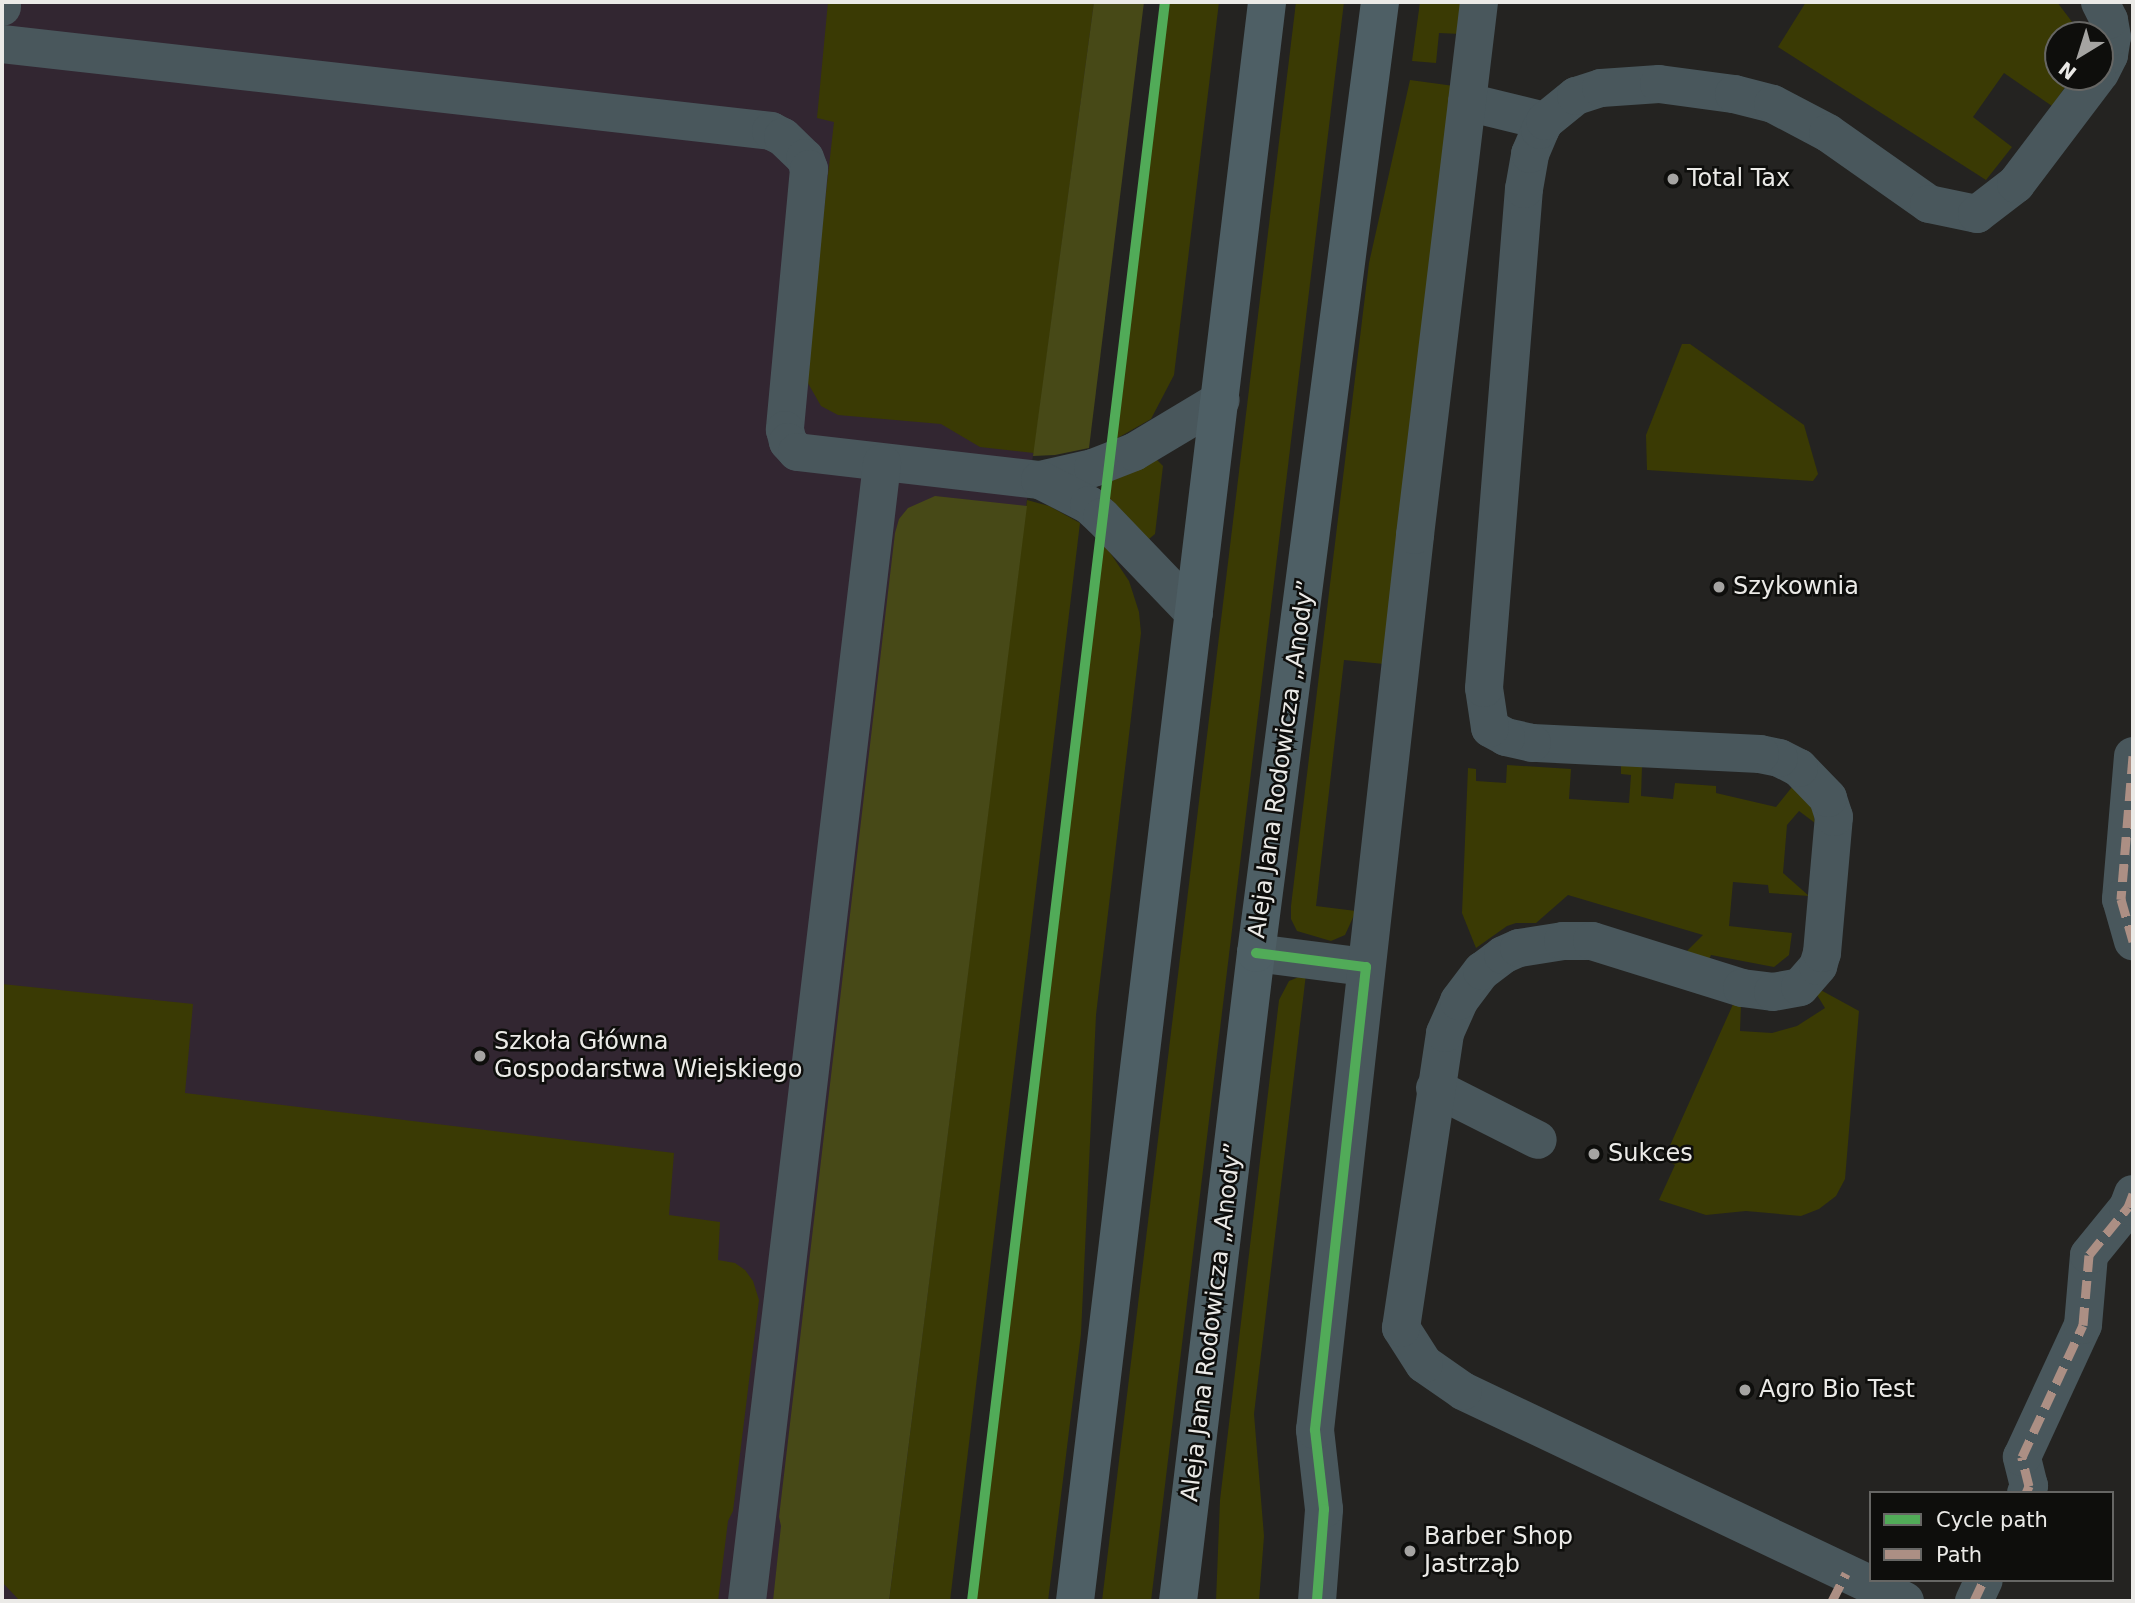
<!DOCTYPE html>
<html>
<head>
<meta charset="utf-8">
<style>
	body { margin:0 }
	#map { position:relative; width:2135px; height:1603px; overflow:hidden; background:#242321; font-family:"DejaVu Sans",sans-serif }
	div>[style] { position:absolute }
	.education>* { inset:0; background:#322631 }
	.green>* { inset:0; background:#3a3a04 }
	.forest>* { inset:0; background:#474917 }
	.minor>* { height:38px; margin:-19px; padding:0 19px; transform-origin:19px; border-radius:19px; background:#49575c }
	.major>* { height:38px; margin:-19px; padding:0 19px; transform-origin:19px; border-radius:19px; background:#4e5f65 }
	.quiet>* { height:9px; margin-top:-4.5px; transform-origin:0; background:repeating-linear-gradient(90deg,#ac8f84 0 18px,transparent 0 27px) }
	.cycleway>* { height:10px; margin:-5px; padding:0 5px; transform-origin:5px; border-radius:5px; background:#51ab58 }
	.dots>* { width:19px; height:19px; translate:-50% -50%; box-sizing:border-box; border:4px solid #0e0e0c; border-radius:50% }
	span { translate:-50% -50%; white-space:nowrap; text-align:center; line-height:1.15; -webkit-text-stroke:5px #0e0e0c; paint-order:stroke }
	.poi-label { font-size:24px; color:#ebeae7 }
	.left { translate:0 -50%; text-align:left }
	.street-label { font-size:24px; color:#ebeae7 }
	.frame { position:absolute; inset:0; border:4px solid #ebeae7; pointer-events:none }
	.legend { position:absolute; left:1869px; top:1491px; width:245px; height:91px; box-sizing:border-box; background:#0e0e0c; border:2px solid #666664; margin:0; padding:9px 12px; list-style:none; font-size:21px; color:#ebeae7 }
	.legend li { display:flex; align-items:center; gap:14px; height:35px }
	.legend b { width:35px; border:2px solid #666664 }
	.north { position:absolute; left:2044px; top:21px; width:70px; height:70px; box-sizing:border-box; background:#0e0e0c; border:2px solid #666664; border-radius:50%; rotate:218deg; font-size:19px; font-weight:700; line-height:28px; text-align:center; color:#ebeae7 }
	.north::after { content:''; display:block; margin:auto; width:24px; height:32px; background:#a5a4a2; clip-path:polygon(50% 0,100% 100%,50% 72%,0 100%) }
</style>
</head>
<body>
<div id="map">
	<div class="education">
		<div style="clip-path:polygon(2px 2px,1094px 2px,1027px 500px,889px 1601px,2px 1601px)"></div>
	</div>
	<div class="green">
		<div style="clip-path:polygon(828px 2px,1094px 2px,1034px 453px,980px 447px,941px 424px,838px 415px,821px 406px,805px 378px,834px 122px,817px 118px)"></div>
		<div style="clip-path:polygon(1169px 2px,1219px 2px,1174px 375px,1151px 419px,1114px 440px)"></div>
		<div style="clip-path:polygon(1296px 2px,1344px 2px,1151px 1601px,1102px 1601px)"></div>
		<div style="clip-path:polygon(1420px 2px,1465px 2px,1461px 34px,1439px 33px,1436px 63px,1412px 61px)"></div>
		<div style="clip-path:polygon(1806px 2px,2057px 2px,2082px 35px,2058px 35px,2058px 77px,2072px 77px,2052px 106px,2004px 73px,1973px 117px,2012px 147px,1986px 180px,1778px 47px)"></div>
		<div style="clip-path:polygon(1410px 80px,1454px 86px,1384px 664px,1344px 660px,1316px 906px,1356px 911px,1345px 935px,1331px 941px,1297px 931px,1291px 919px,1291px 906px,1369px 263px)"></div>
		<div style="clip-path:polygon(1682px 344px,1690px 344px,1804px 425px,1818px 474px,1813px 481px,1647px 470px,1646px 435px)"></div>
		<div style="clip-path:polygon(1156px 459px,1163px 466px,1155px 534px,1149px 539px,1108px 504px,1111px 481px)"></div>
		<div style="clip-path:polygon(1027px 500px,1049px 506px,1080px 523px,950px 1601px,889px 1601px)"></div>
		<div style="clip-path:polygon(1103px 542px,1129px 581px,1139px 612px,1141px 633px,1096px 1015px,1081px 1334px,1048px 1601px,976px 1601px)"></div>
		<div style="clip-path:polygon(1621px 762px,1642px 766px,1641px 796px,1673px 799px,1675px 783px,1716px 786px,1716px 793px,1776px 807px,1796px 782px,1812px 805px,1815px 823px,1799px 811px,1787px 825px,1783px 873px,1809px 896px,1769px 893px,1768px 885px,1733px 882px,1729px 926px,1792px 933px,1789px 955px,1774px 967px,1711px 955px,1707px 964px,1687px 951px,1703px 935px,1568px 895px,1536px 923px,1516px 923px,1507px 926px,1476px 948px,1462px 913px,1468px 768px,1476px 769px,1476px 781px,1506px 783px,1507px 765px,1571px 769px,1569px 799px,1629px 803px,1631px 775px,1621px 774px)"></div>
		<div style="clip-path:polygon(1306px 974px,1254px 1414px,1264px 1536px,1259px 1601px,1216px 1601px,1220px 1500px,1279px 1000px,1289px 981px)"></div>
		<div style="clip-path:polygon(2px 984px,193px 1004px,185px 1093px,674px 1153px,669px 1215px,720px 1222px,718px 1260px,735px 1263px,745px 1270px,753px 1281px,759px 1300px,733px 1511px,728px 1521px,718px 1601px,20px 1601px,2px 1582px)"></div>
		<div style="clip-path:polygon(1817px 988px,1859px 1011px,1845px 1179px,1836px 1196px,1819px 1209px,1801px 1216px,1746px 1211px,1706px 1215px,1659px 1200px,1675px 1165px,1664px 1159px,1734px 1002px,1741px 1004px,1740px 1031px,1772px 1033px,1797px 1026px,1825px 1008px,1814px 990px)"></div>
	</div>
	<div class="forest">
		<div style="clip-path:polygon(1094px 2px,1144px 2px,1089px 448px,1055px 455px,1033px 456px)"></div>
		<div style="clip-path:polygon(935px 496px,1027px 506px,889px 1601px,773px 1601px,781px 1526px,779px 1517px,895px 533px,899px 519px,908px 508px)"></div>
	</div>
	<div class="minor">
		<div style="left:2px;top:7px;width:5px;rotate:-90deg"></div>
		<div style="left:2px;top:44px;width:774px;rotate:6.45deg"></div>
		<div style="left:771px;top:131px;width:13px;rotate:27deg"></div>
		<div style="left:783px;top:137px;width:30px;rotate:44deg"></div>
		<div style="left:805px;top:158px;width:12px;rotate:70deg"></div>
		<div style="left:809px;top:169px;width:262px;rotate:95.3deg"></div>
		<div style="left:785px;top:430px;width:12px;rotate:76deg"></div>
		<div style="left:788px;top:442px;width:13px;rotate:48deg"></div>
		<div style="left:797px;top:452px;width:245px;rotate:6.6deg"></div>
		<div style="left:1040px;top:480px;width:54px;rotate:-12.8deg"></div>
		<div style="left:1093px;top:468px;width:44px;rotate:-21.3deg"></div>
		<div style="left:1134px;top:452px;width:101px;rotate:-30.9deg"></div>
		<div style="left:2100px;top:73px;width:20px;rotate:-63deg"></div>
		<div style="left:2109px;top:55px;width:18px;rotate:-81deg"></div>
		<div style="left:2112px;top:37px;width:17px;rotate:-100deg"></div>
		<div style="left:2109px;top:20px;width:20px;rotate:-117deg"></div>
		<div style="left:1467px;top:102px;width:80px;rotate:13.7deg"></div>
		<div style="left:1040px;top:480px;width:55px;rotate:27deg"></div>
		<div style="left:1089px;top:505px;width:18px;rotate:43deg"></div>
		<div style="left:1102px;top:517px;width:133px;rotate:46.2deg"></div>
		<div style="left:2133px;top:756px;width:144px;rotate:94.8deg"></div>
		<div style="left:2121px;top:899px;width:44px;rotate:74.1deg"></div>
		<div style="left:1256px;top:953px;width:111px;rotate:7.3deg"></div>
		<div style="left:1435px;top:1088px;width:115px;rotate:26.8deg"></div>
		<div style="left:2026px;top:1493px;width:8px;rotate:-67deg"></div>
		<div style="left:2029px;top:1486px;width:30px;rotate:-104deg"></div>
		<div style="left:2022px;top:1457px;width:145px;rotate:-65.2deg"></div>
		<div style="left:2083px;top:1325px;width:70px;rotate:-85.1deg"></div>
		<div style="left:2089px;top:1255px;width:62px;rotate:-50.9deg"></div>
		<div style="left:2128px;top:1207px;width:14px;rotate:-69deg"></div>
		<div style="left:747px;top:1601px;width:1146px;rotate:-83.23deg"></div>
		<div style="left:1317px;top:1601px;width:92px;rotate:-85.6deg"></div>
		<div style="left:1324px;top:1509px;width:80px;rotate:-96.5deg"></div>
		<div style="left:1315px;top:1430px;width:901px;rotate:-83.62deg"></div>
		<div style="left:1415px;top:535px;width:537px;rotate:-83.15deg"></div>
		<div style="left:1905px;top:1601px;width:489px;rotate:-154.6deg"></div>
		<div style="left:1463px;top:1391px;width:47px;rotate:-145.3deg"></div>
		<div style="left:1424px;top:1364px;width:43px;rotate:-122.6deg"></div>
		<div style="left:1401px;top:1328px;width:298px;rotate:-81.5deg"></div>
		<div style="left:1445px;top:1033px;width:35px;rotate:-66deg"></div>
		<div style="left:1459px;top:1001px;width:38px;rotate:-53deg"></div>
		<div style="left:1482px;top:971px;width:26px;rotate:-37deg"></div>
		<div style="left:1503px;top:955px;width:17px;rotate:-24deg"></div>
		<div style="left:1519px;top:948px;width:45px;rotate:-9deg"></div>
		<div style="left:1563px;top:941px;width:29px"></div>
		<div style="left:1592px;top:941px;width:157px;rotate:17.4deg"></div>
		<div style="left:1742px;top:988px;width:31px;rotate:7deg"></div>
		<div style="left:1773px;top:992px;width:27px;rotate:-10deg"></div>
		<div style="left:1800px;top:987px;width:28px;rotate:-49deg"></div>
		<div style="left:1818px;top:966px;width:14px;rotate:-73deg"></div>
		<div style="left:1822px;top:953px;width:137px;rotate:-85deg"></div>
		<div style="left:1834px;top:817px;width:20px;rotate:-108deg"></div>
		<div style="left:1828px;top:798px;width:42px;rotate:-134deg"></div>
		<div style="left:1799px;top:768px;width:22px;rotate:-153deg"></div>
		<div style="left:1779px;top:758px;width:19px;rotate:-168deg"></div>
		<div style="left:1760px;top:754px;width:228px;rotate:-177.2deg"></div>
		<div style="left:1532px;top:743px;width:27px;rotate:-167deg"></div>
		<div style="left:1506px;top:737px;width:18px;rotate:-151deg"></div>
		<div style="left:1490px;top:728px;width:40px;rotate:-98.5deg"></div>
		<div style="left:1484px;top:688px;width:501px;rotate:-85.42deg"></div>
		<div style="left:1524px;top:189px;width:36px;rotate:-80deg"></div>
		<div style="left:1530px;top:154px;width:26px;rotate:-67deg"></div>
		<div style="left:1540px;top:130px;width:10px;rotate:-61deg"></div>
		<div style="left:1545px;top:121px;width:40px;rotate:-39deg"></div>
		<div style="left:1576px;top:96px;width:26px;rotate:-18deg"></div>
		<div style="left:1601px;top:88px;width:58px;rotate:-3.9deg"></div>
		<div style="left:1659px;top:84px;width:76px;rotate:7.6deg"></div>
		<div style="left:1734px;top:94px;width:40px;rotate:14.4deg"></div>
		<div style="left:1773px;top:104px;width:62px;rotate:27.8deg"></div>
		<div style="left:1828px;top:133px;width:123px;rotate:35.1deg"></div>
		<div style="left:1929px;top:204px;width:49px;rotate:11.8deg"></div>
		<div style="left:1977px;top:214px;width:49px;rotate:-37.6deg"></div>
		<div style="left:2016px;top:184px;width:134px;rotate:-52.9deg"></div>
		<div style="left:1974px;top:1601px;width:23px;rotate:-65deg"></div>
	</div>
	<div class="major">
		<div style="left:1075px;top:1601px;width:1610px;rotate:-83.15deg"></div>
		<div style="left:1178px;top:1601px;width:653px;rotate:-83.14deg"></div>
		<div style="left:1256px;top:953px;width:959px;rotate:-82.57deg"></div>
	</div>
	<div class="quiet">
		<div style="left:2133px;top:756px;width:144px;rotate:94.8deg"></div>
		<div style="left:2121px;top:899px;width:44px;rotate:74.1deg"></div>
		<div style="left:2026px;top:1493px;width:8px;rotate:-67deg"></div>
		<div style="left:2029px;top:1486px;width:30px;rotate:-104deg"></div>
		<div style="left:2022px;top:1457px;width:145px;rotate:-65.2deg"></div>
		<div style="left:2083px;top:1325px;width:70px;rotate:-85.1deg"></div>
		<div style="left:2089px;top:1255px;width:62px;rotate:-50.9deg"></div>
		<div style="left:2128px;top:1207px;width:14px;rotate:-69deg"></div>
		<div style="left:1832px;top:1601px;width:31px;rotate:-63deg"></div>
		<div style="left:1974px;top:1601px;width:23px;rotate:-65deg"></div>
	</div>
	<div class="cycleway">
		<div style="left:1256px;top:953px;width:111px;rotate:7.3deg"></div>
		<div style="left:1366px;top:967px;width:466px;rotate:96.3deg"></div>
		<div style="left:1315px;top:1430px;width:80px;rotate:83.5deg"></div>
		<div style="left:1324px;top:1509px;width:92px;rotate:94.4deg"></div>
		<div style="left:972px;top:1601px;width:1611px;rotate:-83.12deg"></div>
	</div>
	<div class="dots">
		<div style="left:1673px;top:179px;background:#a5a4a2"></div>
		<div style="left:1719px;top:587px;background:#a5a4a2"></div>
		<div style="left:480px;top:1056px;background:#a5a4a2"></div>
		<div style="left:1594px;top:1154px;background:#a5a4a2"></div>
		<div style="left:1745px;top:1390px;background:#a5a4a2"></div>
		<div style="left:1410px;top:1551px;background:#a5a4a2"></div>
	</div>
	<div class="poi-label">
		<span class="left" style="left:1687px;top:179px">Total Tax</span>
		<span class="left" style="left:1733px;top:587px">Szykownia</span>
		<span class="left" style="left:494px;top:1056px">Szkoła Główna<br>Gospodarstwa Wiejskiego</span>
		<span class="left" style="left:1608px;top:1154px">Sukces</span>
		<span class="left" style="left:1759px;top:1390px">Agro Bio Test</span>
		<span class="left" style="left:1424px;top:1551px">Barber Shop<br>Jastrząb</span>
	</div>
	<div class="street-label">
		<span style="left:1282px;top:759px;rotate:-82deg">Aleja Jana Rodowicza „Anody”</span>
		<span style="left:1212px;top:1322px;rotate:-83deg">Aleja Jana Rodowicza „Anody”</span>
	</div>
	<div class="frame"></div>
	<ul class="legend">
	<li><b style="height:9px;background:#51ab58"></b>Cycle path</li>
	<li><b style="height:9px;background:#ac8f84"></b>Path</li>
	</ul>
	<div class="north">N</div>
</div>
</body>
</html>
